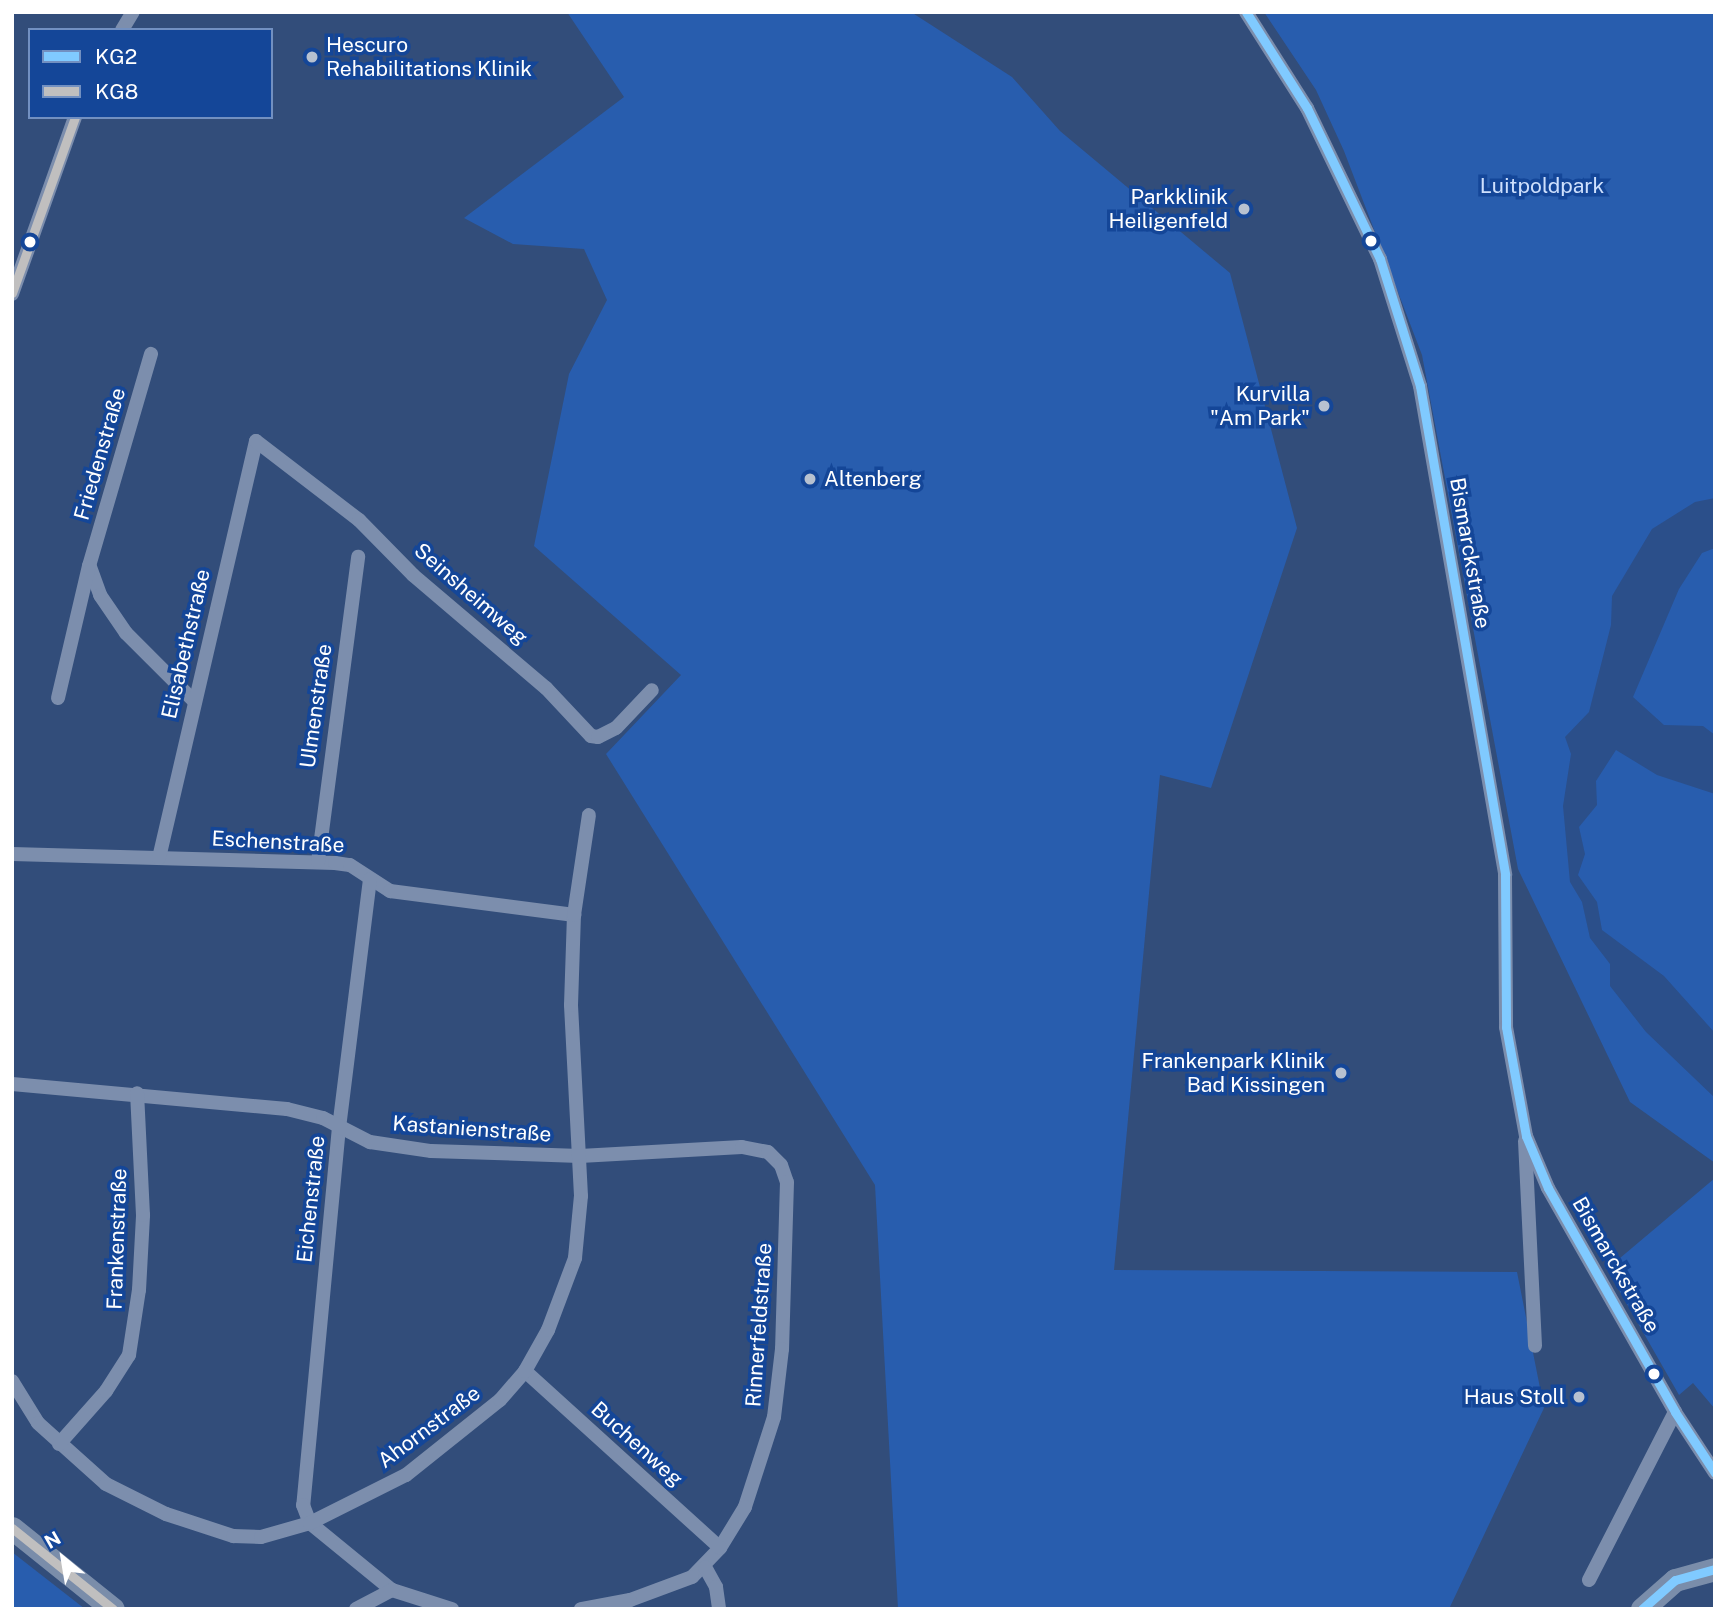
<!DOCTYPE html>
<html>
<head>
<meta charset="utf-8">
<style>
	body { margin:0 }
	#map { position:relative; width:1727px; height:1621px; overflow:hidden; background:#324d7a; font-family:"Public Sans",sans-serif }
	div>[style] { position:absolute }
	.green>* { inset:0; background:#285dae }
	.water>* { inset:0; background:#2b4f8a }
	.minor>* { height:14px; margin:-7px; padding:0 7px; transform-origin:7px; border-radius:7px; background:#7c8ead }
	.primary>* { height:23px; margin:-11.5px; padding:0 11.5px; transform-origin:11.5px; border-radius:11.5px; background:#7a8daa }
	.bus-1>* { height:9px; margin:-4.5px; padding:0 4.5px; transform-origin:4.5px; border-radius:4.5px; background:#80caff }
	.bus-2>* { height:9px; margin:-4.5px; padding:0 4.5px; transform-origin:4.5px; border-radius:4.5px; background:#c0bfbf }
	.dots>* { width:19px; height:19px; translate:-50% -50%; box-sizing:border-box; border:4px solid #144698; border-radius:50% }
	span { translate:-50% -50%; white-space:nowrap; text-align:center; line-height:1.15; -webkit-text-stroke:7px #144698; paint-order:stroke }
	.poi-label { font-size:21px; color:#fff }
	.left { translate:0 -50%; text-align:left }
	.right { translate:-100% -50%; text-align:right }
	.park-label { font-size:21px; color:#cee0fd }
	.street-label { font-size:21px; color:#fff }
	.frame { position:absolute; inset:0; border:14px solid #fff; pointer-events:none }
	.legend { position:absolute; left:28px; top:28px; width:245px; height:91px; box-sizing:border-box; background:#144698; border:2px solid #7290c1; margin:0; padding:9px 12px; list-style:none; font-size:21px; color:#fff }
	.legend li { display:flex; align-items:center; gap:14px; height:35px }
	.legend b { width:35px; border:2px solid #7290c1 }
	.north { position:absolute; left:28px; top:1523px; width:70px; height:70px; -webkit-text-stroke:5px #144698; paint-order:stroke; rotate:330deg; font-size:19px; font-weight:700; line-height:28px; text-align:center; color:#fff }
	.north::after { content:''; display:block; margin:auto; width:24px; height:32px; background:#fff; clip-path:polygon(50% 0,100% 100%,50% 72%,0 100%) }
</style>
</head>
<body>
<div id="map">
	<div class="green">
		<div style="clip-path:polygon(567px 12px,911px 12px,1012px 77px,1060px 131px,1230px 273px,1297px 528px,1211px 788px,1160px 775px,1114px 1270px,1517px 1272px,1544px 1408px,1449px 1609px,898px 1609px,875px 1185px,606px 754px,681px 675px,534px 546px,569px 374px,607px 300px,584px 249px,513px 244px,464px 218px,624px 97px)"></div>
		<div style="clip-path:polygon(1264px 12px,1715px 12px,1715px 1163px,1630px 1102px,1518px 869px,1422px 355px,1344px 151px,1316px 90px)"></div>
		<div style="clip-path:polygon(1715px 1178px,1715px 1409px,1693px 1383px,1679px 1395px,1607px 1269px)"></div>
		<div style="clip-path:polygon(12px 1552px,85px 1609px,12px 1609px)"></div>
	</div>
	<div class="water">
		<div style="clip-path:polygon(1715px 498px,1715px 548px,1702px 553px,1679px 589px,1633px 697px,1664px 725px,1703px 726px,1715px 735px,1715px 794px,1657px 775px,1616px 750px,1596px 781px,1597px 805px,1579px 827px,1585px 854px,1578px 875px,1597px 902px,1602px 930px,1664px 976px,1715px 1033px,1715px 1098px,1646px 1032px,1610px 986px,1610px 964px,1590px 938px,1582px 902px,1570px 882px,1563px 806px,1571px 754px,1565px 737px,1589px 712px,1611px 625px,1612px 596px,1652px 529px,1695px 502px)"></div>
	</div>
	<div class="minor">
		<div style="left:1246px;top:12px;width:114px;rotate:57.6deg"></div>
		<div style="left:1307px;top:108px;width:168px;rotate:64.2deg"></div>
		<div style="left:1380px;top:259px;width:133px;rotate:72.5deg"></div>
		<div style="left:1420px;top:386px;width:496px;rotate:80.1deg"></div>
		<div style="left:1505px;top:875px;width:152px;rotate:89.6deg"></div>
		<div style="left:1506px;top:1027px;width:111px;rotate:79.6deg"></div>
		<div style="left:1526px;top:1136px;width:56px;rotate:67.1deg"></div>
		<div style="left:1548px;top:1188px;width:257px;rotate:60.4deg"></div>
		<div style="left:1675px;top:1412px;width:73px;rotate:56.7deg"></div>
		<div style="left:122px;top:30px;width:21px;rotate:-59deg"></div>
		<div style="left:12px;top:294px;width:188px;rotate:-70.4deg"></div>
		<div style="left:90px;top:567px;width:30px;rotate:70deg"></div>
		<div style="left:100px;top:595px;width:46px;rotate:55.6deg"></div>
		<div style="left:126px;top:633px;width:96px;rotate:45deg"></div>
		<div style="left:58px;top:698px;width:136px;rotate:-76.8deg"></div>
		<div style="left:89px;top:566px;width:221px;rotate:-73.7deg"></div>
		<div style="left:12px;top:854px;width:323px;rotate:1.6deg"></div>
		<div style="left:335px;top:863px;width:15px;rotate:8deg"></div>
		<div style="left:350px;top:865px;width:48px;rotate:33deg"></div>
		<div style="left:390px;top:891px;width:186px;rotate:7.4deg"></div>
		<div style="left:159px;top:858px;width:428px;rotate:-76.9deg"></div>
		<div style="left:256px;top:441px;width:130px;rotate:37.5deg"></div>
		<div style="left:359px;top:520px;width:77px;rotate:45.5deg"></div>
		<div style="left:413px;top:575px;width:175px;rotate:40.4deg"></div>
		<div style="left:546px;top:688px;width:66px;rotate:46.8deg"></div>
		<div style="left:591px;top:736px;width:7px;rotate:8deg"></div>
		<div style="left:598px;top:737px;width:20px;rotate:-27deg"></div>
		<div style="left:616px;top:728px;width:52px;rotate:-46.5deg"></div>
		<div style="left:318px;top:862px;width:308px;rotate:-82.5deg"></div>
		<div style="left:370px;top:879px;width:250px;rotate:97.1deg"></div>
		<div style="left:339px;top:1127px;width:380px;rotate:95.4deg"></div>
		<div style="left:303px;top:1505px;width:19px;rotate:69deg"></div>
		<div style="left:310px;top:1523px;width:106px;rotate:39.3deg"></div>
		<div style="left:392px;top:1590px;width:63px;rotate:17.6deg"></div>
		<div style="left:12px;top:1084px;width:276px;rotate:5.2deg"></div>
		<div style="left:287px;top:1109px;width:37px;rotate:14deg"></div>
		<div style="left:323px;top:1118px;width:53px;rotate:27.1deg"></div>
		<div style="left:370px;top:1142px;width:62px;rotate:8.4deg"></div>
		<div style="left:431px;top:1151px;width:149px;rotate:1.9deg"></div>
		<div style="left:580px;top:1156px;width:162px;rotate:-3.2deg"></div>
		<div style="left:742px;top:1147px;width:26px;rotate:11deg"></div>
		<div style="left:768px;top:1152px;width:18px;rotate:45deg"></div>
		<div style="left:781px;top:1165px;width:18px;rotate:71deg"></div>
		<div style="left:787px;top:1182px;width:167px;rotate:91.7deg"></div>
		<div style="left:782px;top:1349px;width:68px;rotate:96.7deg"></div>
		<div style="left:774px;top:1417px;width:95px;rotate:107.9deg"></div>
		<div style="left:745px;top:1507px;width:48px;rotate:121.4deg"></div>
		<div style="left:720px;top:1548px;width:40px;rotate:134deg"></div>
		<div style="left:692px;top:1577px;width:66px;rotate:159.6deg"></div>
		<div style="left:630px;top:1600px;width:50px;rotate:169.6deg"></div>
		<div style="left:1525px;top:1141px;width:205px;rotate:87.2deg"></div>
		<div style="left:525px;top:1371px;width:263px;rotate:42.2deg"></div>
		<div style="left:12px;top:1381px;width:49px;rotate:58.2deg"></div>
		<div style="left:38px;top:1423px;width:91px;rotate:41.9deg"></div>
		<div style="left:106px;top:1484px;width:67px;rotate:26.6deg"></div>
		<div style="left:166px;top:1514px;width:71px;rotate:18.2deg"></div>
		<div style="left:233px;top:1536px;width:28px;rotate:2deg"></div>
		<div style="left:261px;top:1537px;width:51px;rotate:-15.9deg"></div>
		<div style="left:310px;top:1523px;width:107px;rotate:-26.6deg"></div>
		<div style="left:406px;top:1475px;width:120px;rotate:-38.6deg"></div>
		<div style="left:500px;top:1400px;width:38px;rotate:-49deg"></div>
		<div style="left:525px;top:1371px;width:47px;rotate:-60.7deg"></div>
		<div style="left:548px;top:1330px;width:77px;rotate:-69.4deg"></div>
		<div style="left:575px;top:1258px;width:62px;rotate:-84.5deg"></div>
		<div style="left:581px;top:1196px;width:191px;rotate:-93deg"></div>
		<div style="left:571px;top:1005px;width:90px;rotate:-88.1deg"></div>
		<div style="left:574px;top:915px;width:101px;rotate:-81.5deg"></div>
		<div style="left:59px;top:1444px;width:71px;rotate:-48.4deg"></div>
		<div style="left:106px;top:1391px;width:43px;rotate:-57.4deg"></div>
		<div style="left:129px;top:1355px;width:66px;rotate:-81.3deg"></div>
		<div style="left:139px;top:1290px;width:75px;rotate:-86.9deg"></div>
		<div style="left:143px;top:1215px;width:122px;rotate:-92.8deg"></div>
		<div style="left:705px;top:1567px;width:23px;rotate:61deg"></div>
		<div style="left:716px;top:1587px;width:22px;rotate:82deg"></div>
		<div style="left:1589px;top:1580px;width:189px;rotate:-62.9deg"></div>
		<div style="left:356px;top:1609px;width:41px;rotate:-27.8deg"></div>
	</div>
	<div class="primary">
		<div style="left:12px;top:1528px;width:129px;rotate:38.7deg"></div>
		<div style="left:1642px;top:1609px;width:44px;rotate:-41.3deg"></div>
		<div style="left:1675px;top:1580px;width:41px;rotate:-15.4deg"></div>
	</div>
	<div class="bus-1">
		<div style="left:1246px;top:12px;width:114px;rotate:57.6deg"></div>
		<div style="left:1307px;top:108px;width:168px;rotate:64.2deg"></div>
		<div style="left:1380px;top:259px;width:133px;rotate:72.5deg"></div>
		<div style="left:1420px;top:386px;width:496px;rotate:80.1deg"></div>
		<div style="left:1505px;top:875px;width:152px;rotate:89.6deg"></div>
		<div style="left:1506px;top:1027px;width:111px;rotate:79.6deg"></div>
		<div style="left:1526px;top:1136px;width:56px;rotate:67.1deg"></div>
		<div style="left:1548px;top:1188px;width:257px;rotate:60.4deg"></div>
		<div style="left:1675px;top:1412px;width:73px;rotate:56.7deg"></div>
		<div style="left:1642px;top:1609px;width:44px;rotate:-41.3deg"></div>
		<div style="left:1675px;top:1580px;width:41px;rotate:-15.4deg"></div>
	</div>
	<div class="bus-2">
		<div style="left:12px;top:293px;width:187px;rotate:-70.3deg"></div>
		<div style="left:12px;top:1528px;width:129px;rotate:38.7deg"></div>
	</div>
	<div class="dots">
		<div style="left:312px;top:57px;background:#b7c1d0"></div>
		<div style="left:1244px;top:209px;background:#b7c1d0"></div>
		<div style="left:1371px;top:241px;background:#fff"></div>
		<div style="left:30px;top:242px;background:#fff"></div>
		<div style="left:1324px;top:406px;background:#b7c1d0"></div>
		<div style="left:810px;top:479px;background:#b7c1d0"></div>
		<div style="left:1341px;top:1073px;background:#b7c1d0"></div>
		<div style="left:1654px;top:1374px;background:#fff"></div>
		<div style="left:1579px;top:1397px;background:#b7c1d0"></div>
	</div>
	<div class="poi-label">
		<span class="left" style="left:326px;top:57px">Hescuro<br>Rehabilitations Klinik</span>
		<span class="right" style="left:1228px;top:209px">Parkklinik<br>Heiligenfeld</span>
		<span class="right" style="left:1310px;top:406px">Kurvilla<br>"Am Park"</span>
		<span class="left" style="left:824px;top:479px">Altenberg</span>
		<span class="right" style="left:1325px;top:1073px">Frankenpark Klinik<br>Bad Kissingen</span>
		<span class="right" style="left:1565px;top:1397px">Haus Stoll</span>
	</div>
	<div class="park-label">
		<span style="left:1542px;top:186px">Luitpoldpark</span>
	</div>
	<div class="street-label">
		<span style="left:100px;top:454px;rotate:-74deg">Friedenstraße</span>
		<span style="left:1470px;top:553px;rotate:80deg">Bismarckstraße</span>
		<span style="left:471px;top:594px;rotate:41deg">Seinsheimweg</span>
		<span style="left:186px;top:644px;rotate:-77deg">Elisabethstraße</span>
		<span style="left:316px;top:706px;rotate:-82deg">Ulmenstraße</span>
		<span style="left:278px;top:842px;rotate:3deg">Eschenstraße</span>
		<span style="left:472px;top:1129px;rotate:4deg">Kastanienstraße</span>
		<span style="left:311px;top:1199px;rotate:-84deg">Eichenstraße</span>
		<span style="left:117px;top:1239px;rotate:-88deg">Frankenstraße</span>
		<span style="left:1616px;top:1265px;rotate:60deg">Bismarckstraße</span>
		<span style="left:759px;top:1325px;rotate:-86deg">Rinnerfeldstraße</span>
		<span style="left:429px;top:1427px;rotate:-37deg">Ahornstraße</span>
		<span style="left:637px;top:1444px;rotate:42deg">Buchenweg</span>
	</div>
	<div class="frame"></div>
	<ul class="legend">
	<li><b style="height:9px;background:#80caff"></b>KG2</li>
	<li><b style="height:9px;background:#c0bfbf"></b>KG8</li>
	</ul>
	<div class="north">N</div>
</div>
</body>
</html>
